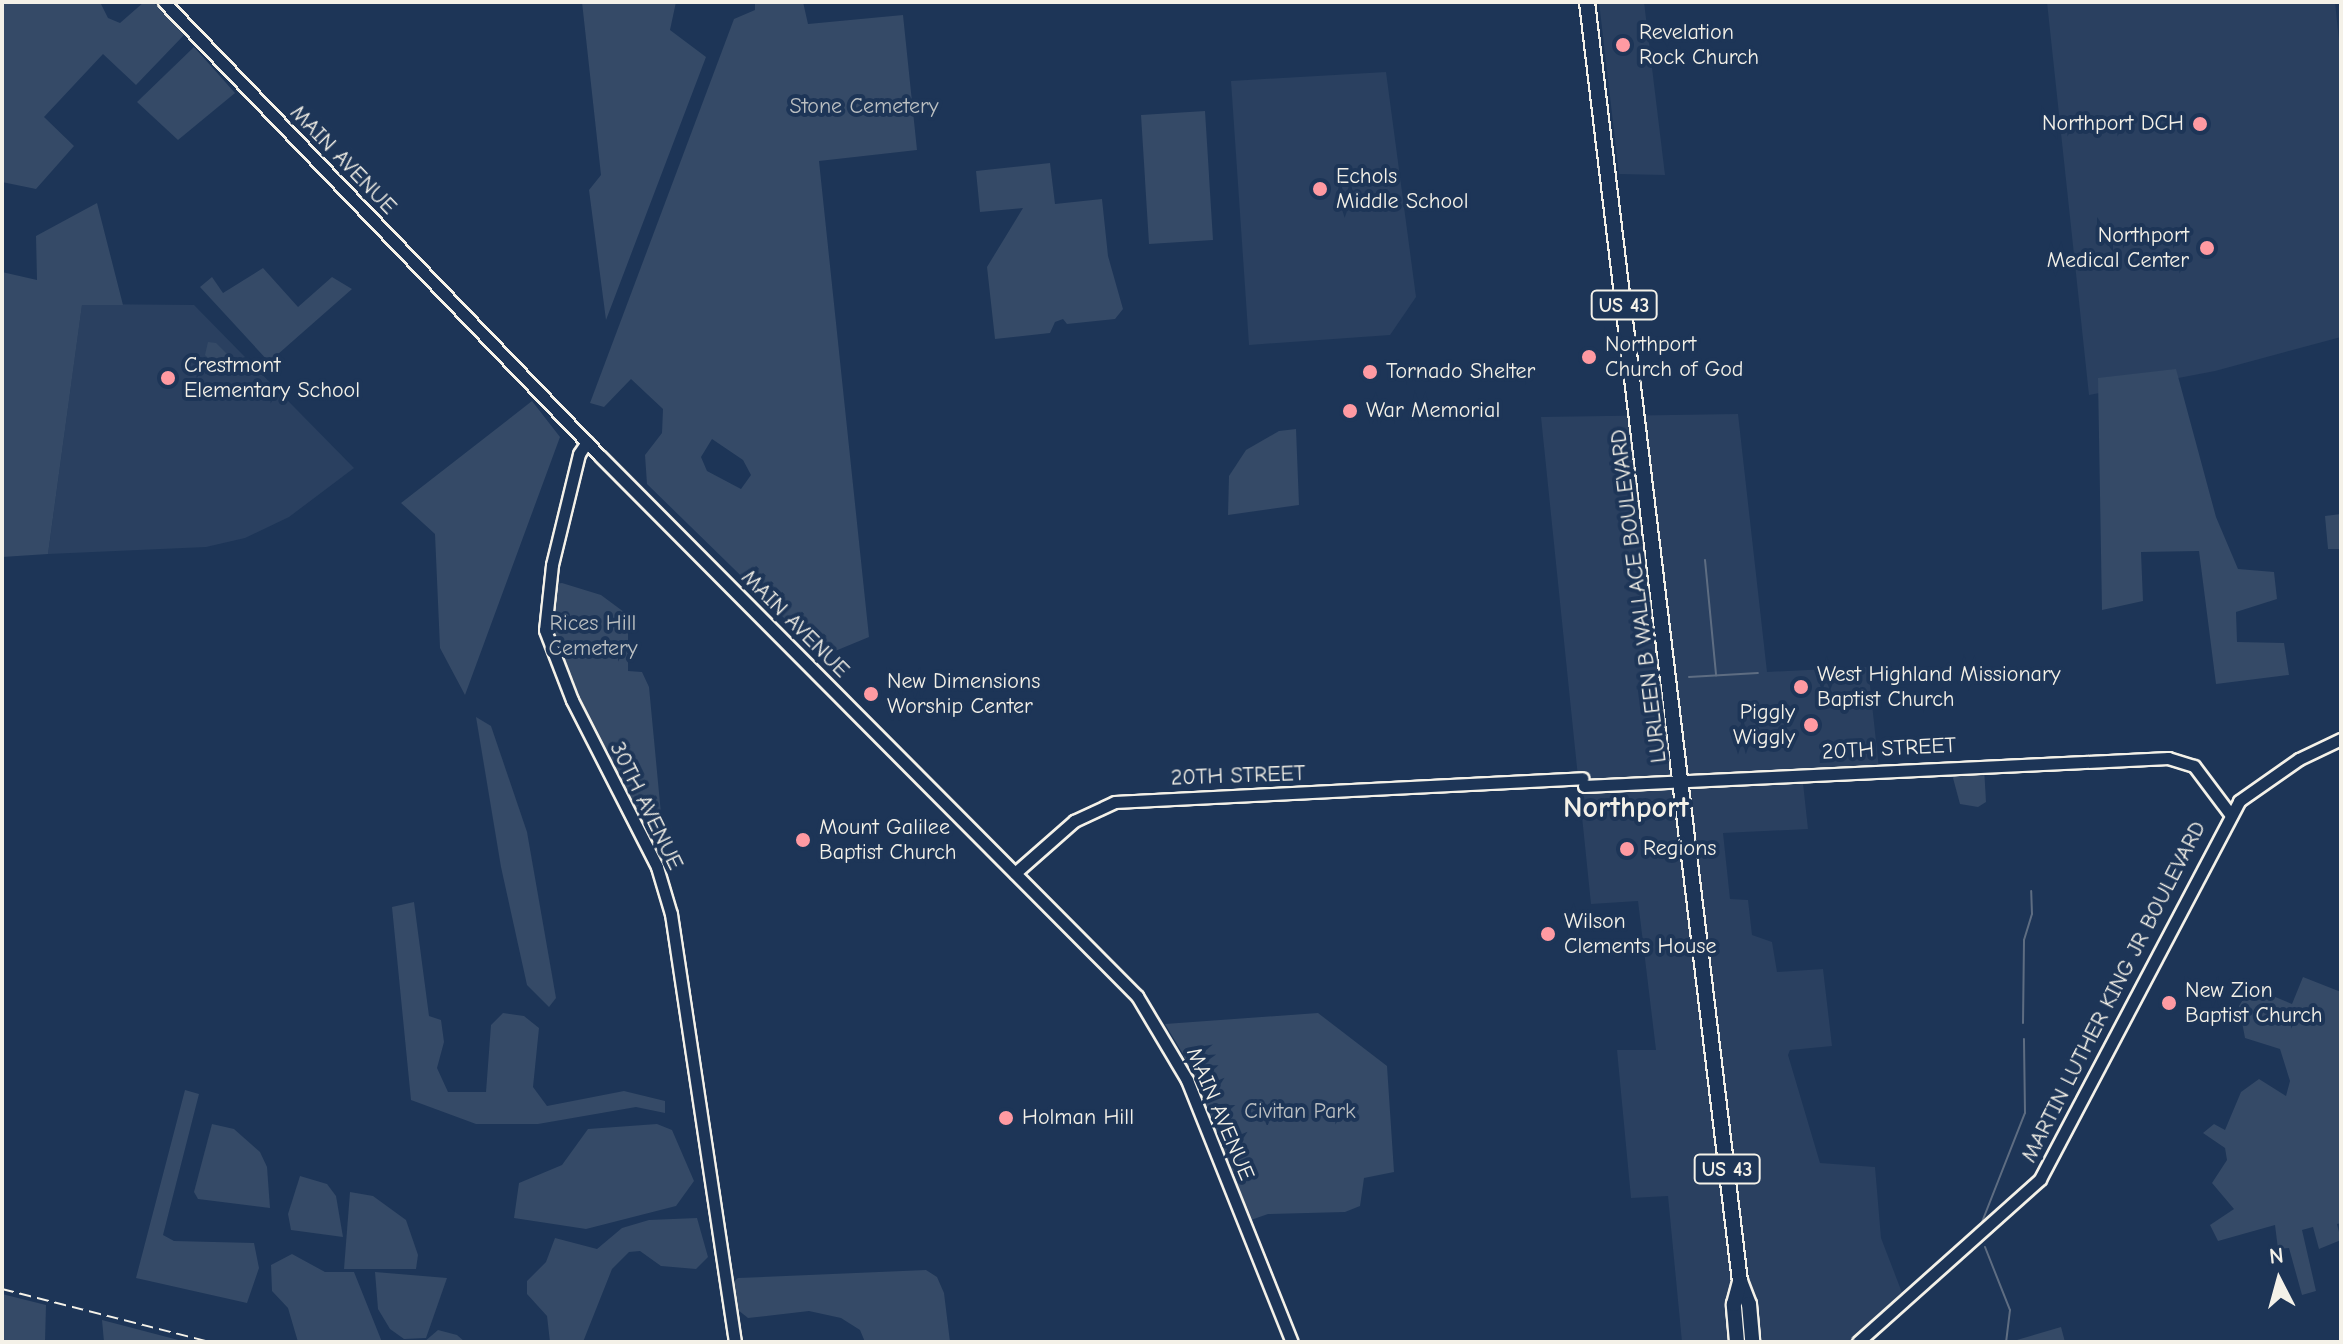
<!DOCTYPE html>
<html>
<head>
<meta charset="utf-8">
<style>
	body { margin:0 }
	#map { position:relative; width:2343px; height:1344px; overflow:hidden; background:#1d3557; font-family:"Comic Neue",sans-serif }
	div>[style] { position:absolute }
	.built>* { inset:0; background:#2a4060 }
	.green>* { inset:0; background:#354a67 }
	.stream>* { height:2px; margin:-1px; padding:0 1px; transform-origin:1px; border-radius:1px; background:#5e6d82 }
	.roads { filter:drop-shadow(2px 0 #f4f1e8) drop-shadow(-2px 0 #f4f1e8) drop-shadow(0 2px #f4f1e8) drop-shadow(0 -2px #f4f1e8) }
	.secondary>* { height:11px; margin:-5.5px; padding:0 5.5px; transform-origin:5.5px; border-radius:5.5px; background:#1d3557 }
	.highway>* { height:14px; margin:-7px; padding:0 7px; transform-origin:7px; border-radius:7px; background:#1d3557 }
	.rail>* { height:2px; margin-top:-1px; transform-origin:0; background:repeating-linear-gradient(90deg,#f4f1e8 0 12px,transparent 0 18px) }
	.dots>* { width:22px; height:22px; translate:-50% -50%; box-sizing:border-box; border:4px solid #1d3557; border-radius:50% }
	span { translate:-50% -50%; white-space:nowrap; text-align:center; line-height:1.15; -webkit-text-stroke:8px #1d3557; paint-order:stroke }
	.shield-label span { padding:2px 6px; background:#1d3557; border:2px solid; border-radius:6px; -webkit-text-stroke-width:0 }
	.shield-label { font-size:20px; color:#f4f1e8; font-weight:700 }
	.poi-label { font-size:22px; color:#f4f1e8 }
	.left { translate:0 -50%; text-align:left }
	.right { translate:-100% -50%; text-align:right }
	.park-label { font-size:22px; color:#bbbfc1 }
	.street-label { font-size:22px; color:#f4f1e8 }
	.district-label { font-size:30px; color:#f4f1e8; font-weight:700 }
	.frame { position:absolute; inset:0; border:4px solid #f4f1e8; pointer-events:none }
	.north { position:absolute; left:2239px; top:1240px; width:80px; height:80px; -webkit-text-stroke:6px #1d3557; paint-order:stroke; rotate:354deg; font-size:22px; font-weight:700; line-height:32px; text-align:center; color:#f4f1e8 }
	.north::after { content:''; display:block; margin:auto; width:28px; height:36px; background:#f4f1e8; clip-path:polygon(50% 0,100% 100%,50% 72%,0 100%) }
</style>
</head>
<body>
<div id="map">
	<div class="built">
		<div style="clip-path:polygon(1599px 2px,1644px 2px,1665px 175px,1619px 174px)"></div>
		<div style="clip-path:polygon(2047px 2px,2335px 2px,2341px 60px,2341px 337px,2215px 371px,2089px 395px)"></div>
		<div style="clip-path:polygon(1386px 72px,1416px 297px,1390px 335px,1249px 345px,1231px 81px)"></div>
		<div style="clip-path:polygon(82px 304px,194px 305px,354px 468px,289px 517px,245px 538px,206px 547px,48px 554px)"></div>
		<div style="clip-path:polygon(1738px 414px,1767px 672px,1868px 667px,1879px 769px,1802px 774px,1808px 829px,1723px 833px,1730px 899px,1748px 900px,1752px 935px,1772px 942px,1777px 972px,1823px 969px,1832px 1046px,1790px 1050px,1788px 1055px,1820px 1163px,1875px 1167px,1881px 1238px,1906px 1303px,1868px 1342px,1682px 1342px,1668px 1196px,1631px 1198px,1617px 1050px,1656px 1050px,1638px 901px,1591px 904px,1541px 417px)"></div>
	</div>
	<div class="green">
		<div style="clip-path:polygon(2px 2px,100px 2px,108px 18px,120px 23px,144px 2px,153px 2px,184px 35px,136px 85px,103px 54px,44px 117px,74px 146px,36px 189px,2px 182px)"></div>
		<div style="clip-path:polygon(582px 2px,676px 2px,670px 30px,706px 57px,606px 320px,589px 190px,601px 175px)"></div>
		<div style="clip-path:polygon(evenodd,755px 2px,803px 2px,808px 24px,903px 15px,917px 150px,819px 161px,869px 637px,823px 656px,647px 484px,645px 455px,662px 433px,663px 409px,631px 379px,604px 407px,590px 403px,734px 19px,755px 10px,755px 2px,712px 439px,743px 460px,751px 475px,741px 489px,707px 471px,701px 457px,712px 439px)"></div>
		<div style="clip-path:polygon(194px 47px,235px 93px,178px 140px,137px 102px)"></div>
		<div style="clip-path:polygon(1205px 111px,1213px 240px,1149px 244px,1141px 115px)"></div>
		<div style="clip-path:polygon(1050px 163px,1055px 204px,1102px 199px,1108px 256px,1123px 309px,1115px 319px,1067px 324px,1063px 319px,1055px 322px,1050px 333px,995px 339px,987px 267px,1023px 208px,980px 212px,976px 171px)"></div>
		<div style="clip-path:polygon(97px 203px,123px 305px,82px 305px,48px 554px,2px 557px,2px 272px,37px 280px,36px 236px)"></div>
		<div style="clip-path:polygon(263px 268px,298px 307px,332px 277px,352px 289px,269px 362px,200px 287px,212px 277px,223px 293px)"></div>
		<div style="clip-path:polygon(208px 342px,216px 343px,229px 356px,229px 368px,221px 371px,205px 355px)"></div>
		<div style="clip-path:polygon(2176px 369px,2216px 517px,2238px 569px,2274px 572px,2277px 599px,2236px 612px,2237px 642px,2284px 643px,2289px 675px,2216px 684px,2199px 551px,2141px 552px,2143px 601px,2102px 610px,2098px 378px)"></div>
		<div style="clip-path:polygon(532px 401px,560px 437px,465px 695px,440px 648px,435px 534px,401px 503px)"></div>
		<div style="clip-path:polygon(1296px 429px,1299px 505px,1228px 515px,1229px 476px,1246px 450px,1279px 431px)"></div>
		<div style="clip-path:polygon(2341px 514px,2341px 549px,2328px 549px,2325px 516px)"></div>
		<div style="clip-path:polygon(562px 583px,601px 595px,628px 615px,628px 671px,642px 672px,649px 687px,663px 835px,646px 837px,558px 656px,553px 613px,555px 584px)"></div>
		<div style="clip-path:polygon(476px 717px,491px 726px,527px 832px,556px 998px,549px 1007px,527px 985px,501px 867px)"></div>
		<div style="clip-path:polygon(1984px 767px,1986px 802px,1978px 807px,1960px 804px,1953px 778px,1959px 768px)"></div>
		<div style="clip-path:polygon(414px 902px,429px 1016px,441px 1020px,444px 1042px,437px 1068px,448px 1092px,486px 1092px,491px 1025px,503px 1013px,524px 1016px,539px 1028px,533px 1087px,547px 1106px,624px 1091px,665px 1101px,665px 1113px,636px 1107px,538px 1124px,476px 1124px,411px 1100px,392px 907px)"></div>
		<div style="clip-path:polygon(2303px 977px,2341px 992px,2341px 1223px,2337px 1224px,2341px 1240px,2319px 1249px,2313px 1227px,2302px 1230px,2316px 1291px,2302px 1295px,2289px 1248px,2278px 1249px,2275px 1225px,2218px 1241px,2210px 1225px,2234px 1209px,2212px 1183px,2227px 1160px,2225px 1148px,2203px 1133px,2214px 1124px,2225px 1130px,2241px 1092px,2259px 1079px,2286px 1096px,2290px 1081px,2280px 1049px,2245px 1038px,2239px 1006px,2251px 987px,2292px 1004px)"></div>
		<div style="clip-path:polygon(1318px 1013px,1387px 1066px,1394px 1172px,1364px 1178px,1360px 1206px,1345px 1212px,1268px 1214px,1248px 1221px,1183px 1054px,1165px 1024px)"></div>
		<div style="clip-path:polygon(185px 1090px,199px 1094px,163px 1235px,174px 1241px,254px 1243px,259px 1268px,247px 1303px,136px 1278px)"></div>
		<div style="clip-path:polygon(212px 1124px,234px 1129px,260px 1152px,267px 1167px,270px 1208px,198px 1199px,194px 1192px)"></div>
		<div style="clip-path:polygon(657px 1124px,672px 1130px,694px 1181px,676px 1206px,586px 1229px,514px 1218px,519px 1183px,562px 1165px,588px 1129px)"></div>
		<div style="clip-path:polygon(300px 1176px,327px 1184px,336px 1196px,343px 1237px,291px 1230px,288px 1214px)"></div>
		<div style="clip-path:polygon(350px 1192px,373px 1196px,406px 1220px,418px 1255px,416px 1269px,344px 1269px)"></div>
		<div style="clip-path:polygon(697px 1218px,708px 1257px,696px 1269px,661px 1266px,640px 1251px,629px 1252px,612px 1269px,583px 1342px,550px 1342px,547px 1316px,527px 1294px,527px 1281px,546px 1262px,555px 1238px,597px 1249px,622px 1228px,649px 1220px)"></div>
		<div style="clip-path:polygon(292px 1254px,325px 1272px,354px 1272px,382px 1342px,298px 1342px,288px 1308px,272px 1291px,271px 1265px)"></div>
		<div style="clip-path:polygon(926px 1270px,937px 1277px,944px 1293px,950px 1342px,865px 1342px,860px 1330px,841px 1318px,809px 1311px,748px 1318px,738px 1310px,733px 1282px,738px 1278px)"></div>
		<div style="clip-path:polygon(375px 1272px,447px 1278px,426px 1338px,404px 1339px,390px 1329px,378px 1309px)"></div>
		<div style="clip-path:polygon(2px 1294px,46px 1305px,45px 1342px,2px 1342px)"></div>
		<div style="clip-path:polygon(102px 1320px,186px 1342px,104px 1342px)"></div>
		<div style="clip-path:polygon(2061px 1327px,2065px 1342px,2010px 1342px)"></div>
		<div style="clip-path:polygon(438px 1330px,457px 1335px,465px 1342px,424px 1342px)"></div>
	</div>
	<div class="stream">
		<div style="left:1705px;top:560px;width:116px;rotate:84.5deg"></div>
		<div style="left:1689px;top:677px;width:69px;rotate:-3.3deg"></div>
		<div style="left:2023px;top:1023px;width:83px;rotate:-89.3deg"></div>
		<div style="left:2024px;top:940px;width:27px;rotate:-73deg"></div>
		<div style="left:2032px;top:914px;width:23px;rotate:-92deg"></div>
		<div style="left:1982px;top:1222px;width:117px;rotate:-68.5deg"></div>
		<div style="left:2025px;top:1113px;width:74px;rotate:-90.8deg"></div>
		<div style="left:1985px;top:1247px;width:68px;rotate:68.4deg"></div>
		<div style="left:2010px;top:1310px;width:32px;rotate:97deg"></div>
	</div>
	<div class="roads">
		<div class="secondary">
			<div style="left:164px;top:2px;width:629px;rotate:46.16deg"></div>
			<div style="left:600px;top:456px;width:762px;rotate:45.16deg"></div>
			<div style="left:1137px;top:996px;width:98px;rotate:59.2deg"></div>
			<div style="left:1187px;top:1080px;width:282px;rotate:68.2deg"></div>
			<div style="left:587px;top:442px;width:14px;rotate:124deg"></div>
			<div style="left:579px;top:454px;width:114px;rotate:103.7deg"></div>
			<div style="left:552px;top:565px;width:65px;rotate:96.1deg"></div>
			<div style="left:545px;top:630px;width:75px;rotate:68.9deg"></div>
			<div style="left:572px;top:700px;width:187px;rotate:63deg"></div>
			<div style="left:657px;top:867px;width:49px;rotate:73.4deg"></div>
			<div style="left:671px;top:914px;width:433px;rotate:81.5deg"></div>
			<div style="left:1584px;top:786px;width:585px;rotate:-2.74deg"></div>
			<div style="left:2168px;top:758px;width:27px;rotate:17deg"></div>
			<div style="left:2194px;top:766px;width:60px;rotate:53.1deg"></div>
			<div style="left:1015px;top:873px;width:79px;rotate:-41.4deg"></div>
			<div style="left:1074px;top:821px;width:45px;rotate:-24.9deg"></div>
			<div style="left:1115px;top:802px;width:468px;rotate:-2.9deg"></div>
			<div style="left:1858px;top:1342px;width:244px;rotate:-41.8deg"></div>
			<div style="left:2040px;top:1179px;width:427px;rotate:-62.2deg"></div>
			<div style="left:2239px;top:801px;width:73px;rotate:-35deg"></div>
			<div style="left:2299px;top:759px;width:47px;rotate:-25.5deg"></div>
		</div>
		<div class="highway">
			<div style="left:1587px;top:2px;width:1288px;rotate:83.18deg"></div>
			<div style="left:1740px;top:1281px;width:25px;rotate:69deg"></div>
			<div style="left:1749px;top:1304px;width:38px;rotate:85deg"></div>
			<div style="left:1737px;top:1342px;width:38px;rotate:-95deg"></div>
			<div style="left:1734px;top:1304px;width:24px;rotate:-75deg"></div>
		</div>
	</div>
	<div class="rail">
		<div style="left:2px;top:1289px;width:215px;rotate:14.3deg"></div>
	</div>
	<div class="dots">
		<div style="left:1623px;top:45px;background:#ff9aa2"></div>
		<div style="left:2200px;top:124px;background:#ff9aa2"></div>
		<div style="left:1320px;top:189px;background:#ff9aa2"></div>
		<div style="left:2207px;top:248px;background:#ff9aa2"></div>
		<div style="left:1589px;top:357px;background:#ff9aa2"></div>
		<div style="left:1370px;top:372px;background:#ff9aa2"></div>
		<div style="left:168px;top:378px;background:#ff9aa2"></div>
		<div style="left:1350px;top:411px;background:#ff9aa2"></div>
		<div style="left:1801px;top:687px;background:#ff9aa2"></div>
		<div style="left:871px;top:694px;background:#ff9aa2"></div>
		<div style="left:1811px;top:725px;background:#ff9aa2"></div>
		<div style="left:803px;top:840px;background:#ff9aa2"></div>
		<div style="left:1627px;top:849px;background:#ff9aa2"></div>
		<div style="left:1548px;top:934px;background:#ff9aa2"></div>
		<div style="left:2169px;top:1003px;background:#ff9aa2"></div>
		<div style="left:1006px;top:1118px;background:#ff9aa2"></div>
	</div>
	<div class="shield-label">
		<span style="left:1624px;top:305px">US 43</span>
		<span style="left:1727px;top:1169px">US 43</span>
	</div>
	<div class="poi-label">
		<span class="left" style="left:1639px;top:45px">Revelation<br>Rock Church</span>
		<span class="right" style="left:2184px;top:124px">Northport DCH</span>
		<span class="left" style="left:1336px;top:189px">Echols<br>Middle School</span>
		<span class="right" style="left:2189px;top:248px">Northport<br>Medical Center</span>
		<span class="left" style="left:1605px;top:357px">Northport<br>Church of God</span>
		<span class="left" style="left:184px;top:378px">Crestmont<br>Elementary School</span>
		<span class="left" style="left:1386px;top:372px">Tornado Shelter</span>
		<span class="left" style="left:1366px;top:411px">War Memorial</span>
		<span class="left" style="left:1817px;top:687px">West Highland Missionary<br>Baptist Church</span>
		<span class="left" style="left:887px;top:694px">New Dimensions<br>Worship Center</span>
		<span class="right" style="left:1795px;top:725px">Piggly<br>Wiggly</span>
		<span class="left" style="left:819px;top:840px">Mount Galilee<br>Baptist Church</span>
		<span class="left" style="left:1643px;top:849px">Regions</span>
		<span class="left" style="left:1564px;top:934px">Wilson<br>Clements House</span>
		<span class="left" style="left:2185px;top:1003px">New Zion<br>Baptist Church</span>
		<span class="left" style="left:1022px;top:1118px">Holman Hill</span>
	</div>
	<div class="park-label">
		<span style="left:864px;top:107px">Stone Cemetery</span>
		<span style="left:593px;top:636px">Rices Hill<br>Cemetery</span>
		<span style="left:1300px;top:1112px">Civitan Park</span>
	</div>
	<div class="street-label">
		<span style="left:343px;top:160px;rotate:46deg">MAIN AVENUE</span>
		<span style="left:1639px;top:596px;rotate:-97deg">LURLEEN B WALLACE BOULEVARD</span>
		<span style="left:795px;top:624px;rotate:45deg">MAIN AVENUE</span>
		<span style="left:1889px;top:749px;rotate:-3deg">20TH STREET</span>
		<span style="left:1238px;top:776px;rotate:-2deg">20TH STREET</span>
		<span style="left:646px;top:806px;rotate:64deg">30TH AVENUE</span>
		<span style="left:2114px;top:992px;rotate:-63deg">MARTIN LUTHER KING JR BOULEVARD</span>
		<span style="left:1220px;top:1114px;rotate:67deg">MAIN AVENUE</span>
	</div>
	<div class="district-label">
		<span style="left:1626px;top:808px">Northport</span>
	</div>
	<div class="frame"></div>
	<div class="north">N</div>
</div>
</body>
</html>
